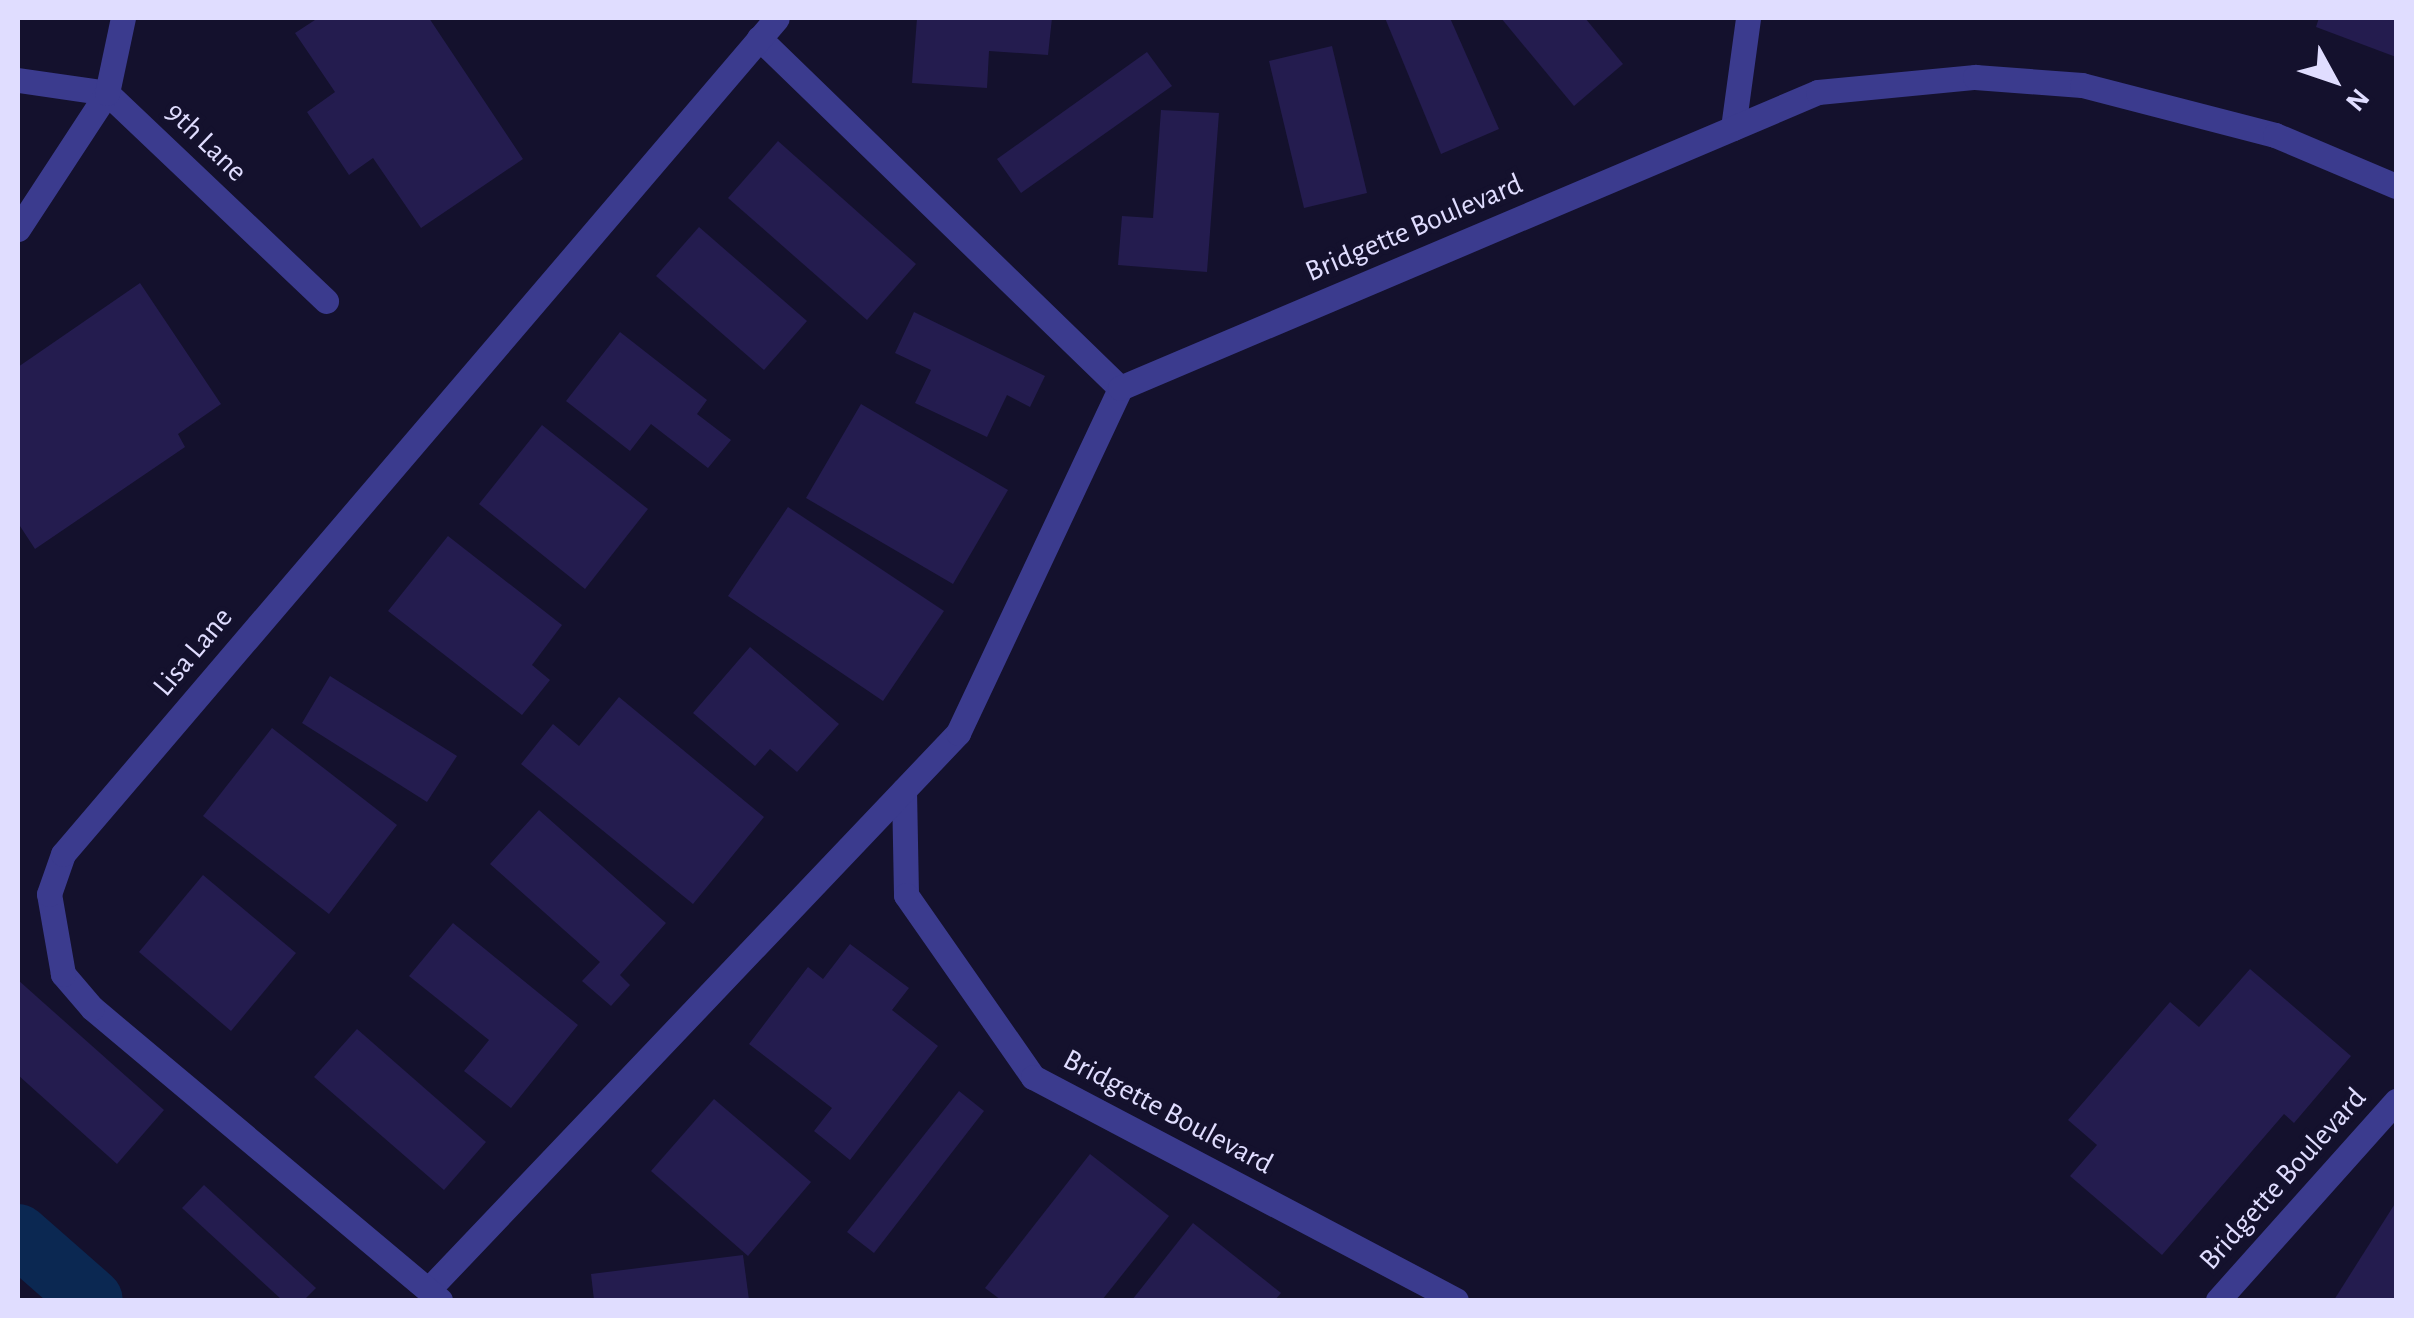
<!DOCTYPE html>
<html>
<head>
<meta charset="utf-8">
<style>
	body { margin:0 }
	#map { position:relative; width:2414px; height:1318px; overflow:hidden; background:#14112d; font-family:"Alegreya Sans",sans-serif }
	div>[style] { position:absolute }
	.canal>* { height:62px; margin:-31px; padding:0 31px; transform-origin:31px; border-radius:31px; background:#0b2852 }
	.building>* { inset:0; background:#241c4f }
	.minor>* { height:25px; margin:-12.5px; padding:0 12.5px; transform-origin:12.5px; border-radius:12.5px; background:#3b3b8e }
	span { translate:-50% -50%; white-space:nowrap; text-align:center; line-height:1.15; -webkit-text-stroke:10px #14112d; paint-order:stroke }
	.street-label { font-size:30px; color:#e0ddff }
	.frame { position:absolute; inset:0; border:20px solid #e0ddff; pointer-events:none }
	.north { position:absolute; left:2284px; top:30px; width:100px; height:100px; -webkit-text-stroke:8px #14112d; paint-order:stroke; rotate:130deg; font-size:28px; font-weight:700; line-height:40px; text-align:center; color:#e0ddff }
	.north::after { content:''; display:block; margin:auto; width:35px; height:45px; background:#e0ddff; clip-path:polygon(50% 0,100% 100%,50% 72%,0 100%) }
</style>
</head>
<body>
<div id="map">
	<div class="canal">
		<div style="left:18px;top:1235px;width:98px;rotate:41.3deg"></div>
	</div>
	<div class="building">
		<div style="clip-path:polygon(318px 18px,429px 18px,523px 159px,421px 228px,373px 158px,349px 175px,307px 112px,335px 92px,295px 33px)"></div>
		<div style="clip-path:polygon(917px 18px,1052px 18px,1048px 55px,989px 51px,987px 88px,912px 83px)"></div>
		<div style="clip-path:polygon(1385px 18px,1450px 18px,1499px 129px,1441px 154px)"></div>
		<div style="clip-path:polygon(1501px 18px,1585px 18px,1623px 64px,1574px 106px)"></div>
		<div style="clip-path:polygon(2319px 18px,2396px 18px,2396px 57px,2316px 27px)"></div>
		<div style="clip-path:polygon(1332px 46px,1367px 193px,1304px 208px,1269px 61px)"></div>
		<div style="clip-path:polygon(1147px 52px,1172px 86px,1021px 193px,997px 159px)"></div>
		<div style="clip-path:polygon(1161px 110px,1219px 113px,1207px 272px,1118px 265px,1122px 216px,1153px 218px)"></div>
		<div style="clip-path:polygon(778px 141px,916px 264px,867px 320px,728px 198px)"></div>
		<div style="clip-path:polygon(699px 227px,807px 321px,764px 370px,656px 276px)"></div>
		<div style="clip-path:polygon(140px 283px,221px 404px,178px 434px,185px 447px,35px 549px,18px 523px,18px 367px)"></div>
		<div style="clip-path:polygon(914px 312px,1045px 376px,1030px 407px,1007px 395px,987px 437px,915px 403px,931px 370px,895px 353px)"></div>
		<div style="clip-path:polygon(620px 332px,707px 400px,697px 414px,731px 440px,708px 468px,651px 424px,630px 451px,566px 401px)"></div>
		<div style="clip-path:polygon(861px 404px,1008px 490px,953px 584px,806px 498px)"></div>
		<div style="clip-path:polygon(542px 425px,648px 509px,585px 589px,479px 504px)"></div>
		<div style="clip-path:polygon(788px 507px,944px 611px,883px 701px,728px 596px)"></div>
		<div style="clip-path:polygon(448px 536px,562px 625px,532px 665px,550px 680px,522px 715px,388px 611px)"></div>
		<div style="clip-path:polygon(750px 647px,839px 724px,797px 772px,770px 749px,755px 766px,693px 713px)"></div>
		<div style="clip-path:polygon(330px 676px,457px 756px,427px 802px,302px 723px)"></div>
		<div style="clip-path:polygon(619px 697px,764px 817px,693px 904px,521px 764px,553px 724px,579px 746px)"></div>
		<div style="clip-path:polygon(272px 728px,397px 825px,329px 914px,203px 816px)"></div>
		<div style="clip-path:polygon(539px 810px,666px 923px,620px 975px,630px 985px,611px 1006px,582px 981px,600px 962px,490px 864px)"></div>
		<div style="clip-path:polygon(203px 875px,296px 953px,231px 1031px,139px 952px)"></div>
		<div style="clip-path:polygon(453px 923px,578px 1025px,511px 1108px,464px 1071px,489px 1040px,409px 976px)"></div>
		<div style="clip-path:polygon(850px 944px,909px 988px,892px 1010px,938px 1046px,850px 1160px,814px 1131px,832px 1108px,749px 1044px,808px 967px,823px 979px)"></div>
		<div style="clip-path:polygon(2250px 969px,2351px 1056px,2294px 1123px,2284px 1114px,2162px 1255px,2070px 1176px,2097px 1145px,2068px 1120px,2170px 1002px,2199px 1027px)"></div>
		<div style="clip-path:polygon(18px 980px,164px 1110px,117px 1164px,18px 1075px)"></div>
		<div style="clip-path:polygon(357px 1029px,486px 1142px,444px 1190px,314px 1077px)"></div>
		<div style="clip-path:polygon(959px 1091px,984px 1111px,874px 1253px,847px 1232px)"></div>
		<div style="clip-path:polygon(714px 1099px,811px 1182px,748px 1256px,651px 1171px)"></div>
		<div style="clip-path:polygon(1090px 1154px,1169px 1216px,1102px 1300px,1001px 1300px,985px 1288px)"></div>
		<div style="clip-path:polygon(204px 1185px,316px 1288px,304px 1300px,282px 1300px,182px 1208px)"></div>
		<div style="clip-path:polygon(2396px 1202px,2396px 1300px,2334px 1300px)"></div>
		<div style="clip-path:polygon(1193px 1223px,1281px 1293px,1275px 1300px,1132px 1300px)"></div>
		<div style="clip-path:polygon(743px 1255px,749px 1300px,594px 1300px,591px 1274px)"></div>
	</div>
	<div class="minor">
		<div style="left:759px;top:38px;width:503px;rotate:44.11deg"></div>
		<div style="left:18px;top:80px;width:90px;rotate:8.3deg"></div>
		<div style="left:107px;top:93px;width:302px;rotate:43.5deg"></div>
		<div style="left:1733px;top:128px;width:111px;rotate:-82.2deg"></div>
		<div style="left:18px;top:229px;width:163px;rotate:-56.8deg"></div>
		<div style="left:107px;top:93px;width:77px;rotate:-78deg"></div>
		<div style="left:904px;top:790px;width:105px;rotate:88.9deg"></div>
		<div style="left:906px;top:895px;width:222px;rotate:55.1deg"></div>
		<div style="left:1033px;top:1077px;width:478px;rotate:27.8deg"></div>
		<div style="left:428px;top:1290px;width:769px;rotate:-46.42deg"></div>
		<div style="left:958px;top:733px;width:381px;rotate:-64.8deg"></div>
		<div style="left:1120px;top:388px;width:758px;rotate:-22.98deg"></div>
		<div style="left:1818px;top:92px;width:158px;rotate:-5.5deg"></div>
		<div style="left:1975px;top:77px;width:107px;rotate:4.3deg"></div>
		<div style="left:2082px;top:85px;width:199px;rotate:14.5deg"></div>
		<div style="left:2275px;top:135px;width:131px;rotate:22.9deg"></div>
		<div style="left:440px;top:1300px;width:454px;rotate:-140deg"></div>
		<div style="left:92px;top:1008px;width:45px;rotate:-130.5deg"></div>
		<div style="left:63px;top:974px;width:81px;rotate:-99.9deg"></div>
		<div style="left:49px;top:894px;width:42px;rotate:-70.7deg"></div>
		<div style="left:63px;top:854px;width:1099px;rotate:-49.5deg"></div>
		<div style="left:2218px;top:1300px;width:267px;rotate:-48.2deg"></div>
	</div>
	<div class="street-label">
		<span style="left:206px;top:142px;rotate:44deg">9th Lane</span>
		<span style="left:1414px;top:228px;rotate:-23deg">Bridgette Boulevard</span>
		<span style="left:193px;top:652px;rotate:-50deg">Lisa Lane</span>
		<span style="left:1168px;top:1112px;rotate:28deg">Bridgette Boulevard</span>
		<span style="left:2283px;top:1179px;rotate:-48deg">Bridgette Boulevard</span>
	</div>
	<div class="frame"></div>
	<div class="north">N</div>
</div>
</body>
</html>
